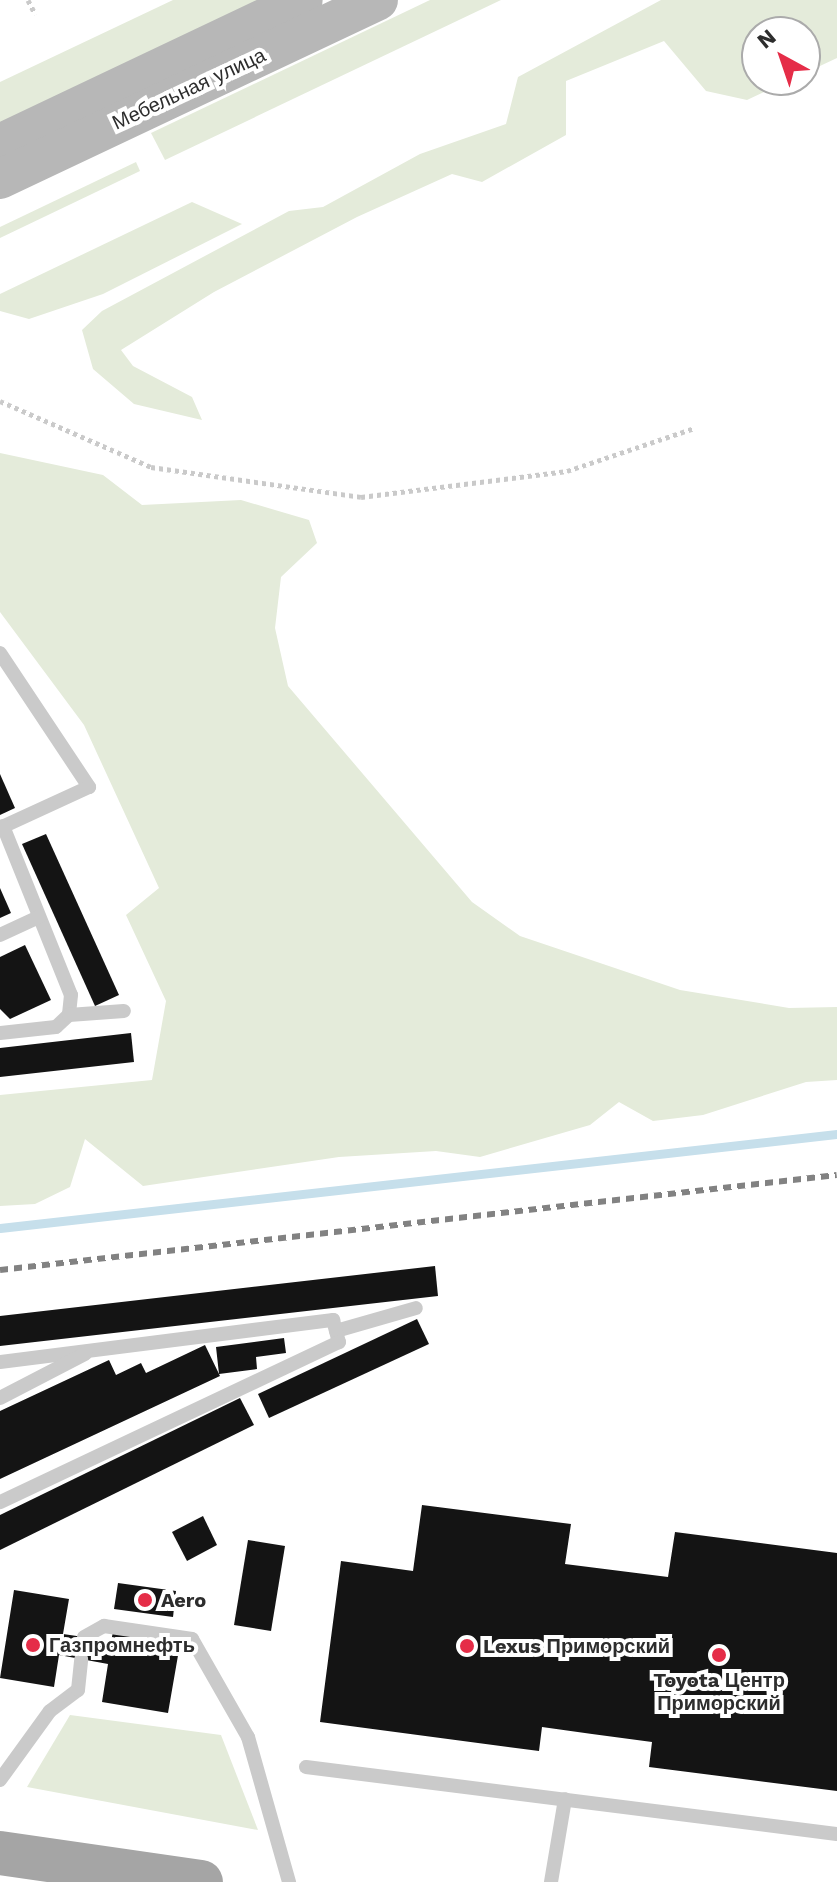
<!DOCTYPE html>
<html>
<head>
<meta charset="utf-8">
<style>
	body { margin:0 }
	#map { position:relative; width:837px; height:1882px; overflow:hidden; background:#fff; font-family:"Work Sans",sans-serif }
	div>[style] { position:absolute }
	.green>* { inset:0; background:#e4ebda }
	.stream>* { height:9px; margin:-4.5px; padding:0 4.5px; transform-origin:4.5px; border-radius:4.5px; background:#c6dfeb }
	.building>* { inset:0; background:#141414 }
	.path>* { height:5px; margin-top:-2.5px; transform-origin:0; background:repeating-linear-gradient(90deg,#cacaca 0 4px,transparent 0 8px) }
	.lane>* { height:14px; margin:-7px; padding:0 7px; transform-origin:7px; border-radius:7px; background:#cacaca }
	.secondary>* { height:40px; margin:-20px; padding:0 20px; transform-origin:20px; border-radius:20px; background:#b7b7b7 }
	.primary>* { height:44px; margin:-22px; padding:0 22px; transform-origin:22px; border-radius:22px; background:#a5a5a5 }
	.rail>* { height:6px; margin-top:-3px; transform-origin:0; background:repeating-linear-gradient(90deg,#828282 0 8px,transparent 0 14px) }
	.dots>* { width:22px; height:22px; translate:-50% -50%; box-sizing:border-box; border:4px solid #fff; border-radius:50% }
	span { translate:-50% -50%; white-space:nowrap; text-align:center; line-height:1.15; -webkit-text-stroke:8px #fff; paint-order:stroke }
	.street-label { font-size:20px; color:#2d2d2d }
	.poi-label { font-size:20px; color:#2d2d2d; font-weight:700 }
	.left { translate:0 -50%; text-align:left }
	.north { position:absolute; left:741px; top:16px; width:80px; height:80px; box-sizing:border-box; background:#fff; border:2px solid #ababab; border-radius:50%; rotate:320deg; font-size:22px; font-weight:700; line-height:32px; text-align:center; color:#2d2d2d }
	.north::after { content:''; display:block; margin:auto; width:28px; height:36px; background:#e52d48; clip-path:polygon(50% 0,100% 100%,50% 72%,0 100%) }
</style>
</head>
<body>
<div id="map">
	<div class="green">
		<div style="clip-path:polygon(173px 0,263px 0,0 126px,0 82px)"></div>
		<div style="clip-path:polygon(430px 0,501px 0,165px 160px,151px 133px)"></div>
		<div style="clip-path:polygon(661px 0,837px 0,837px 58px,805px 73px,805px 32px,757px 32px,757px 80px,790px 80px,747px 100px,706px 91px,664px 41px,566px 81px,566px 135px,482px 182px,452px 174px,357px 217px,214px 292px,121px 350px,133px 366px,192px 397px,202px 420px,134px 404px,93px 369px,82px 330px,102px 311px,289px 211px,323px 207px,420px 154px,506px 124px,518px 77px)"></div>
		<div style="clip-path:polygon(136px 162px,140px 171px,0 238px,0 227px)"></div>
		<div style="clip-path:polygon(192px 202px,242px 224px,103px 294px,29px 319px,0 311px,0 294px)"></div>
		<div style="clip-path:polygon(0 453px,103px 475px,142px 505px,241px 500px,309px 520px,317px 543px,281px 577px,275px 628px,288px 686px,472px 902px,520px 936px,680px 990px,789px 1008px,837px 1007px,837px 1080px,806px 1082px,703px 1115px,653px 1121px,619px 1102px,590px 1125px,480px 1157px,436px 1151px,339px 1157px,143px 1186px,85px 1139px,70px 1187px,35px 1204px,0 1206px,0 1095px,152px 1080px,166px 1001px,126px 915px,159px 888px,84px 725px,0 612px)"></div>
		<div style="clip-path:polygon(70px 1715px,221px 1735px,258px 1830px,27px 1787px)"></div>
	</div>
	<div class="stream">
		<div style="left:0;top:1228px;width:842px;rotate:-6.41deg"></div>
	</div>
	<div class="building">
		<div style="clip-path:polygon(0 774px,15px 808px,0 815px)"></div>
		<div style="clip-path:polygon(46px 834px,119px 995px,95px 1006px,22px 844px)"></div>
		<div style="clip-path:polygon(0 888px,11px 913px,0 918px)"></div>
		<div style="clip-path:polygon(25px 945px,51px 1000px,10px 1019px,0 1009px,0 957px)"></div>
		<div style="clip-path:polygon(131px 1033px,134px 1062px,0 1077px,0 1048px)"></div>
		<div style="clip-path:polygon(435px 1266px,438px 1296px,0 1346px,0 1316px)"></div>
		<div style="clip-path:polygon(417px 1319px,429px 1344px,269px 1418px,258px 1394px)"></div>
		<div style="clip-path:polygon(284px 1338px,286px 1353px,256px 1357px,257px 1369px,219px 1374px,216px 1347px)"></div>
		<div style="clip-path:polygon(205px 1345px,220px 1376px,0 1479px,0 1411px,109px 1360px,116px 1375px,141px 1363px,146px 1373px)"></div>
		<div style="clip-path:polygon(240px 1398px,254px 1425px,0 1550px,0 1515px)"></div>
		<div style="clip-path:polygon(422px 1505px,571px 1524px,565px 1564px,668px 1577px,675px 1532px,837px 1553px,837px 1791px,649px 1767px,652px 1742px,592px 1734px,542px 1727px,539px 1751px,320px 1722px,341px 1561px,413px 1571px)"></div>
		<div style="clip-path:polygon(203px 1516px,217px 1545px,187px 1561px,172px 1532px)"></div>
		<div style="clip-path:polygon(248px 1540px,285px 1546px,271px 1631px,234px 1625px)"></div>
		<div style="clip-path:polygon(118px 1583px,176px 1591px,173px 1617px,114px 1609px)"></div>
		<div style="clip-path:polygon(14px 1590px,69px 1599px,63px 1634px,111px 1641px,113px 1632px,180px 1644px,168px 1713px,102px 1702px,108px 1664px,59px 1655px,54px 1687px,0 1678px)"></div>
	</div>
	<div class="path">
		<div style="left:28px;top:0;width:16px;rotate:63deg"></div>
		<div style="left:0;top:401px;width:165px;rotate:23.6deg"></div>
		<div style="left:151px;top:467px;width:212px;rotate:8.1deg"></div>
		<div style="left:361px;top:497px;width:208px;rotate:-7.2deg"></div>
		<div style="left:567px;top:471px;width:135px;rotate:-18.6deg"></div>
	</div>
	<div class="lane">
		<div style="left:0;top:653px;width:161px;rotate:56.4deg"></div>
		<div style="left:89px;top:787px;width:98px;rotate:155.3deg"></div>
		<div style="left:3px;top:826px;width:182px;rotate:68.1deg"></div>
		<div style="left:71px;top:995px;width:20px;rotate:96deg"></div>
		<div style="left:0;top:935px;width:43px;rotate:-24.8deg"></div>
		<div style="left:0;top:1033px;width:56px;rotate:-6.1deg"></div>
		<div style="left:56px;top:1027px;width:18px;rotate:-43deg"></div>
		<div style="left:69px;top:1015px;width:55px;rotate:-4.2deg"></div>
		<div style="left:336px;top:1331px;width:83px;rotate:-16deg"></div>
		<div style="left:0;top:1362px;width:336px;rotate:-7.2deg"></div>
		<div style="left:333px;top:1320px;width:23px;rotate:75deg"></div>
		<div style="left:339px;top:1342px;width:375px;rotate:154.7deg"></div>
		<div style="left:0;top:1398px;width:96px;rotate:-27.4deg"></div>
		<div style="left:84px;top:1637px;width:23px;rotate:-29deg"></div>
		<div style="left:104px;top:1626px;width:89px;rotate:8.4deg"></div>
		<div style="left:192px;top:1639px;width:113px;rotate:60.3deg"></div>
		<div style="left:248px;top:1737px;width:151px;rotate:74.2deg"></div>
		<div style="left:306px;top:1767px;width:535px;rotate:7.19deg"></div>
		<div style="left:0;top:1780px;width:85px;rotate:-54.1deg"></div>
		<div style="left:50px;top:1711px;width:35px;rotate:-37deg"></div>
		<div style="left:78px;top:1690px;width:31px;rotate:-84deg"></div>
		<div style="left:551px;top:1882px;width:84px;rotate:-80.4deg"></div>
	</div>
	<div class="secondary">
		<div style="left:0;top:144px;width:335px;rotate:-25.4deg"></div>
		<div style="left:0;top:179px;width:418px;rotate:-25.3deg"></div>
	</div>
	<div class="primary">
		<div style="left:0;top:1853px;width:203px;rotate:8.2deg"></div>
	</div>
	<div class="rail">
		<div style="left:0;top:1270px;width:842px;rotate:-6.48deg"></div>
	</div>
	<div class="dots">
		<div style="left:145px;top:1600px;background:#e52d48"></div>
		<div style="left:33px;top:1645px;background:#e52d48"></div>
		<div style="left:467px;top:1646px;background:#e52d48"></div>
		<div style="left:719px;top:1655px;background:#e52d48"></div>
	</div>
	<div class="street-label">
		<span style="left:189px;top:89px;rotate:-25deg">Мебельная улица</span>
	</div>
	<div class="poi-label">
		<span class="left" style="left:161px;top:1600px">Aero</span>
		<span class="left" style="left:49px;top:1645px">Газпромнефть</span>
		<span class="left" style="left:483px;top:1646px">Lexus Приморский</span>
		<span style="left:719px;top:1692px">Toyota Центр<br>Приморский</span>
	</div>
	<div class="north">N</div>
</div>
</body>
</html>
